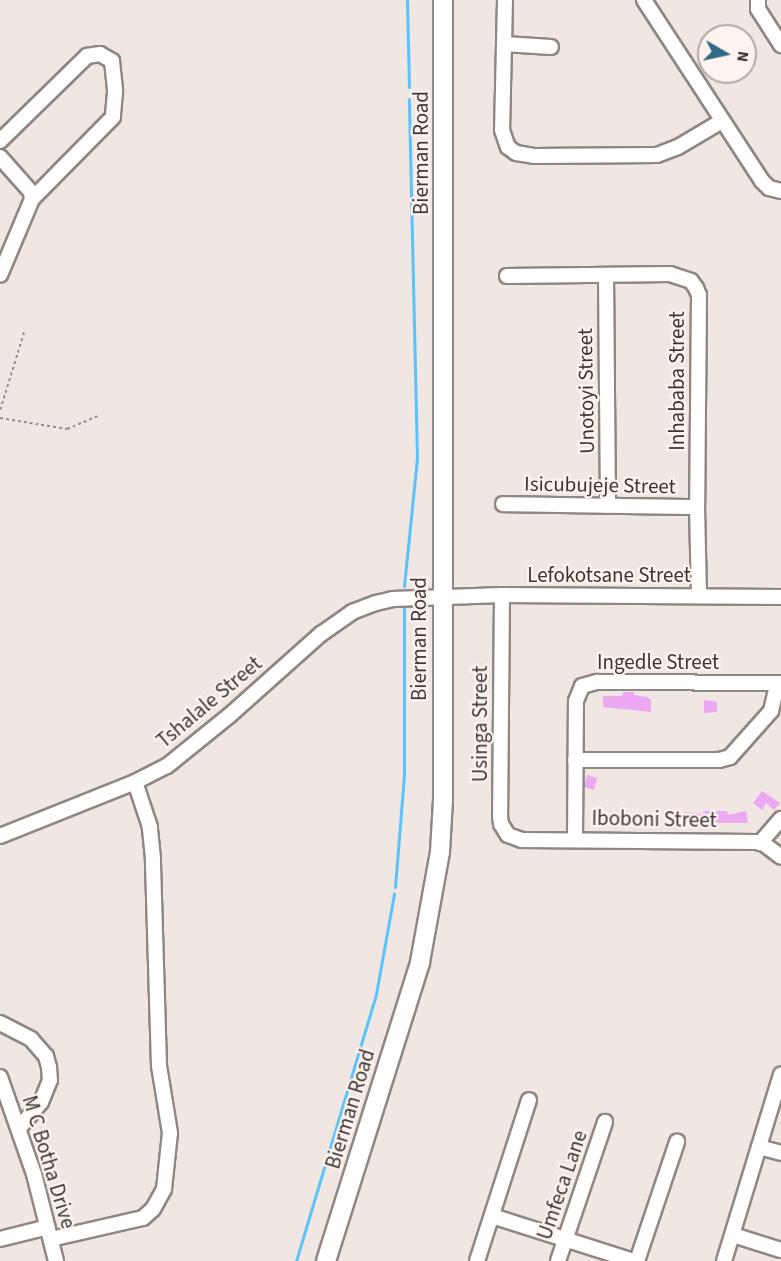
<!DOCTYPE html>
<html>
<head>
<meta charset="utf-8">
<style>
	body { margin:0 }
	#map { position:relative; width:781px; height:1261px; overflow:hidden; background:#f0e6e2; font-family:"Source Sans 3",sans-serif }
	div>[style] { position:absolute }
	.stream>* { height:3px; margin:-1.5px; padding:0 1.5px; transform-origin:1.5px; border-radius:1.5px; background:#5ac3fb }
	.building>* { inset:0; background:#eca8f3 }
	.path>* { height:1.5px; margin-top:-0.75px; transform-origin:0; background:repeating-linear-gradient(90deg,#958e8c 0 3px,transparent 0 6px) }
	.roads { filter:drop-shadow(2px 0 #8f8783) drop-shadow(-2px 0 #8f8783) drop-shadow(0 2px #8f8783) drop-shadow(0 -2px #8f8783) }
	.minor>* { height:14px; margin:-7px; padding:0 7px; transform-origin:7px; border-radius:7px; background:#fff }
	.major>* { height:18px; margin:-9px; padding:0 9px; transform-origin:9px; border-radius:9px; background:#fff }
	span { translate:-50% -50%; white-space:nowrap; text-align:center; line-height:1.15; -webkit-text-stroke:4.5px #fdf4ef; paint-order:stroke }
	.street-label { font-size:21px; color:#3a3635 }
	.north { position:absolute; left:697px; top:24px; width:60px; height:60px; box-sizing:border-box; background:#fdf4ef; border:2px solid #afa8a5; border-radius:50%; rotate:99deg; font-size:16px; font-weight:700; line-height:24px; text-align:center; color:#3a3635 }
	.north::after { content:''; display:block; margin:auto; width:21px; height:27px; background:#306a83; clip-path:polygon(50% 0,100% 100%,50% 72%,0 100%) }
</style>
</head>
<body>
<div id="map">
	<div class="stream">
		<div style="left:407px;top:0;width:87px;rotate:88.7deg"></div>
		<div style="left:404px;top:586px;width:129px;rotate:-84.2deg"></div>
		<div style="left:417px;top:458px;width:359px;rotate:-91.3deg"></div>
		<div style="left:395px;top:887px;width:112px;rotate:-85.4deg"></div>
		<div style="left:404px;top:775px;width:168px;rotate:-90deg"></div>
		<div style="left:296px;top:1261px;width:279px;rotate:-73.3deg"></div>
		<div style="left:376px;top:994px;width:102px;rotate:-79.8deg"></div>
	</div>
	<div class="building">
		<div style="clip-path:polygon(623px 692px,634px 692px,634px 695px,647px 697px,651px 700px,651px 712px,603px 707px,603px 696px,619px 696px,623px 695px)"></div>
		<div style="clip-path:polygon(704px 700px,717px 702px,717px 712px,704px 713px)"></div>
		<div style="clip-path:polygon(587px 775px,597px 778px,594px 790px,584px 787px)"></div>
		<div style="clip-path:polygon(762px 791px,780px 803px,774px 810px,766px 803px,762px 810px,753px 803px)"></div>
		<div style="clip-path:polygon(703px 811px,727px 811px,728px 815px,746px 811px,748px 823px,684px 823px,684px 812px,703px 814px)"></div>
	</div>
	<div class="path">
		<div style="left:0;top:410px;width:82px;rotate:-72.9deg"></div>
		<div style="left:0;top:418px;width:68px;rotate:9.3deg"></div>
		<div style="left:67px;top:429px;width:33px;rotate:-23deg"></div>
	</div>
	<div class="roads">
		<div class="minor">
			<div style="left:505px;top:0;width:130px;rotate:91.3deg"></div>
			<div style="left:502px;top:130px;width:18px;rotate:71deg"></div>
			<div style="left:508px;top:147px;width:10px;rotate:37deg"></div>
			<div style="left:516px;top:153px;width:18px;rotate:9deg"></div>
			<div style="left:534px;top:156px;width:123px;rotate:-0.5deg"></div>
			<div style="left:657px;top:155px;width:22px;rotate:-21deg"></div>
			<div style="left:678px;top:147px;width:51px;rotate:-30.6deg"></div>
			<div style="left:644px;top:0;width:216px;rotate:56.9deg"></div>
			<div style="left:762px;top:181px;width:10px;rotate:45deg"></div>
			<div style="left:769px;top:188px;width:12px;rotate:14deg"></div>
			<div style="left:758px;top:0;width:9px;rotate:90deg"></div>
			<div style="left:758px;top:9px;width:43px;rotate:57.4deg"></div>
			<div style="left:504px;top:44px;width:47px;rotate:3.7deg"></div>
			<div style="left:0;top:141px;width:122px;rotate:-44.3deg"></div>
			<div style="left:87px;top:56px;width:13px;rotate:-9deg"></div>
			<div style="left:100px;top:54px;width:14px;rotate:30deg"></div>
			<div style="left:112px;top:61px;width:31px;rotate:84deg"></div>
			<div style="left:115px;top:92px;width:25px;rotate:95deg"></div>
			<div style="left:113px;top:117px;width:115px;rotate:134.6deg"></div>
			<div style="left:0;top:157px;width:47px;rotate:48.5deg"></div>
			<div style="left:31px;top:192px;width:7px;rotate:82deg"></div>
			<div style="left:32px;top:199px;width:82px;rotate:112.8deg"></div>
			<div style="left:606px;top:275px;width:231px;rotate:89.5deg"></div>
			<div style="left:507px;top:276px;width:163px;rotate:-0.7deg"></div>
			<div style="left:670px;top:274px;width:22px;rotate:18deg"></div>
			<div style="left:691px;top:281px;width:9px;rotate:54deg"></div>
			<div style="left:696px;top:288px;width:8px;rotate:67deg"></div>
			<div style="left:699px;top:295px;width:212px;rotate:90.5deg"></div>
			<div style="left:697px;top:507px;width:89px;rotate:88.7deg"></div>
			<div style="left:503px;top:504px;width:194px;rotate:0.9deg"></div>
			<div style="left:502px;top:595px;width:221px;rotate:90.5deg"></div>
			<div style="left:500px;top:816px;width:8px;rotate:83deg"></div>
			<div style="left:501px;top:824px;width:13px;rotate:58deg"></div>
			<div style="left:508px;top:835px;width:15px;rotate:20deg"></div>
			<div style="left:522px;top:840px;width:234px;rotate:0.5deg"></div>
			<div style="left:756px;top:842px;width:8px;rotate:14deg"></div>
			<div style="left:764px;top:844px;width:21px;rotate:37deg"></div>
			<div style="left:575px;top:760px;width:144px"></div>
			<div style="left:719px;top:760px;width:11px;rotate:-15deg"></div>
			<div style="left:730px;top:757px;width:62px;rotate:-48.3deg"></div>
			<div style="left:771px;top:711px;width:28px;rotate:-77deg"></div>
			<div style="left:0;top:836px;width:145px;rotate:-21.8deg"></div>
			<div style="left:135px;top:782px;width:36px;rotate:-27deg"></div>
			<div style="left:167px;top:766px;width:81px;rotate:-39deg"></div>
			<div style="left:230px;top:715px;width:122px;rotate:-41.7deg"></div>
			<div style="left:321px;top:634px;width:38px;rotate:-35deg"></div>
			<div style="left:352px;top:612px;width:26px;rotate:-21deg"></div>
			<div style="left:376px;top:603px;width:17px;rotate:-13deg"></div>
			<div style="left:393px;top:599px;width:109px;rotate:-2.1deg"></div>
			<div style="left:502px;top:595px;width:279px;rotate:0.4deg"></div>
			<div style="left:575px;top:839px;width:138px;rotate:-89.6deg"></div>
			<div style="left:576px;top:701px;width:16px;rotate:-68deg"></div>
			<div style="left:582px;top:686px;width:16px;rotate:-15deg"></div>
			<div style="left:597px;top:682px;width:184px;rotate:0.3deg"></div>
			<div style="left:760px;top:843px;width:32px;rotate:-49deg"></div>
			<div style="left:0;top:1023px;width:35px;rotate:27deg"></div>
			<div style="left:31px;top:1039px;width:23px;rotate:49deg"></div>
			<div style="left:46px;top:1056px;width:11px;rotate:75deg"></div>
			<div style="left:49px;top:1067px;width:13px;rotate:86deg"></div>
			<div style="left:50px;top:1080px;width:24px;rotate:112deg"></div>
			<div style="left:41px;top:1102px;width:34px;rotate:130deg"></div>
			<div style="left:0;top:1077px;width:103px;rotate:70.7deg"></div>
			<div style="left:34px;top:1174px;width:90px;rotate:75.8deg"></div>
			<div style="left:759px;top:1147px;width:23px;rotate:15deg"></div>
			<div style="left:492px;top:1216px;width:149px;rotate:17.6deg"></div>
			<div style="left:733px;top:1235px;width:50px;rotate:17.4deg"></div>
			<div style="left:0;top:1239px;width:49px;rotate:-14deg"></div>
			<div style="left:51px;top:1239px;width:94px;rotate:-12.9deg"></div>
			<div style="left:143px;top:1218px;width:13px;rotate:-42deg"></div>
			<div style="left:153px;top:1209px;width:23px;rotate:-61deg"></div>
			<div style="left:164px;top:1189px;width:56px;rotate:-83.9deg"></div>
			<div style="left:170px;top:1133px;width:68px;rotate:-99.3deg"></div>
			<div style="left:159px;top:1066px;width:208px;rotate:-91.7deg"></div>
			<div style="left:153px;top:858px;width:31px;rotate:-96deg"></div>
			<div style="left:150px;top:827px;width:47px;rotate:-108.4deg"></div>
			<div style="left:477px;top:1261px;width:169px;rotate:-72.1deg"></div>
			<div style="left:558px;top:1261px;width:147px;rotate:-71.3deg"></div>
			<div style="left:637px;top:1261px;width:126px;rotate:-71.4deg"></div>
			<div style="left:724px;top:1261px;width:195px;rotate:-73deg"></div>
		</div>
		<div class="major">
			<div style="left:326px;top:1261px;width:313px;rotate:-72.5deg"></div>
			<div style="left:420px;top:962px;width:112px;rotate:-79.7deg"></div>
			<div style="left:440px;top:852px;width:52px;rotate:-86.7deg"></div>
			<div style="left:443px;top:800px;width:800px;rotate:-90deg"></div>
		</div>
	</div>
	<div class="street-label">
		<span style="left:421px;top:153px;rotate:-90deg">Bierman Road</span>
		<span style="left:677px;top:381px;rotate:-90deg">Inhababa Street</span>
		<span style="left:586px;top:391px;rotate:-91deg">Unotoyi Street</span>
		<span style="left:600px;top:485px;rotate:1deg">Isicubujeje Street</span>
		<span style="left:609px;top:575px">Lefokotsane Street</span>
		<span style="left:419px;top:639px;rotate:-90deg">Bierman Road</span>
		<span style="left:658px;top:662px">Ingedle Street</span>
		<span style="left:209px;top:702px;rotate:-40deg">Tshalale Street</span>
		<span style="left:480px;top:724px;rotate:-90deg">Usinga Street</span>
		<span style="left:654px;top:819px;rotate:1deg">Iboboni Street</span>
		<span style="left:350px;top:1109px;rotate:-73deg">Bierman Road</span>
		<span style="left:49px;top:1162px;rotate:73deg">M C Botha Drive</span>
		<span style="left:562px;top:1185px;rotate:-71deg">Umfeca Lane</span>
	</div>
	<div class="north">N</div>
</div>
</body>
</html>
